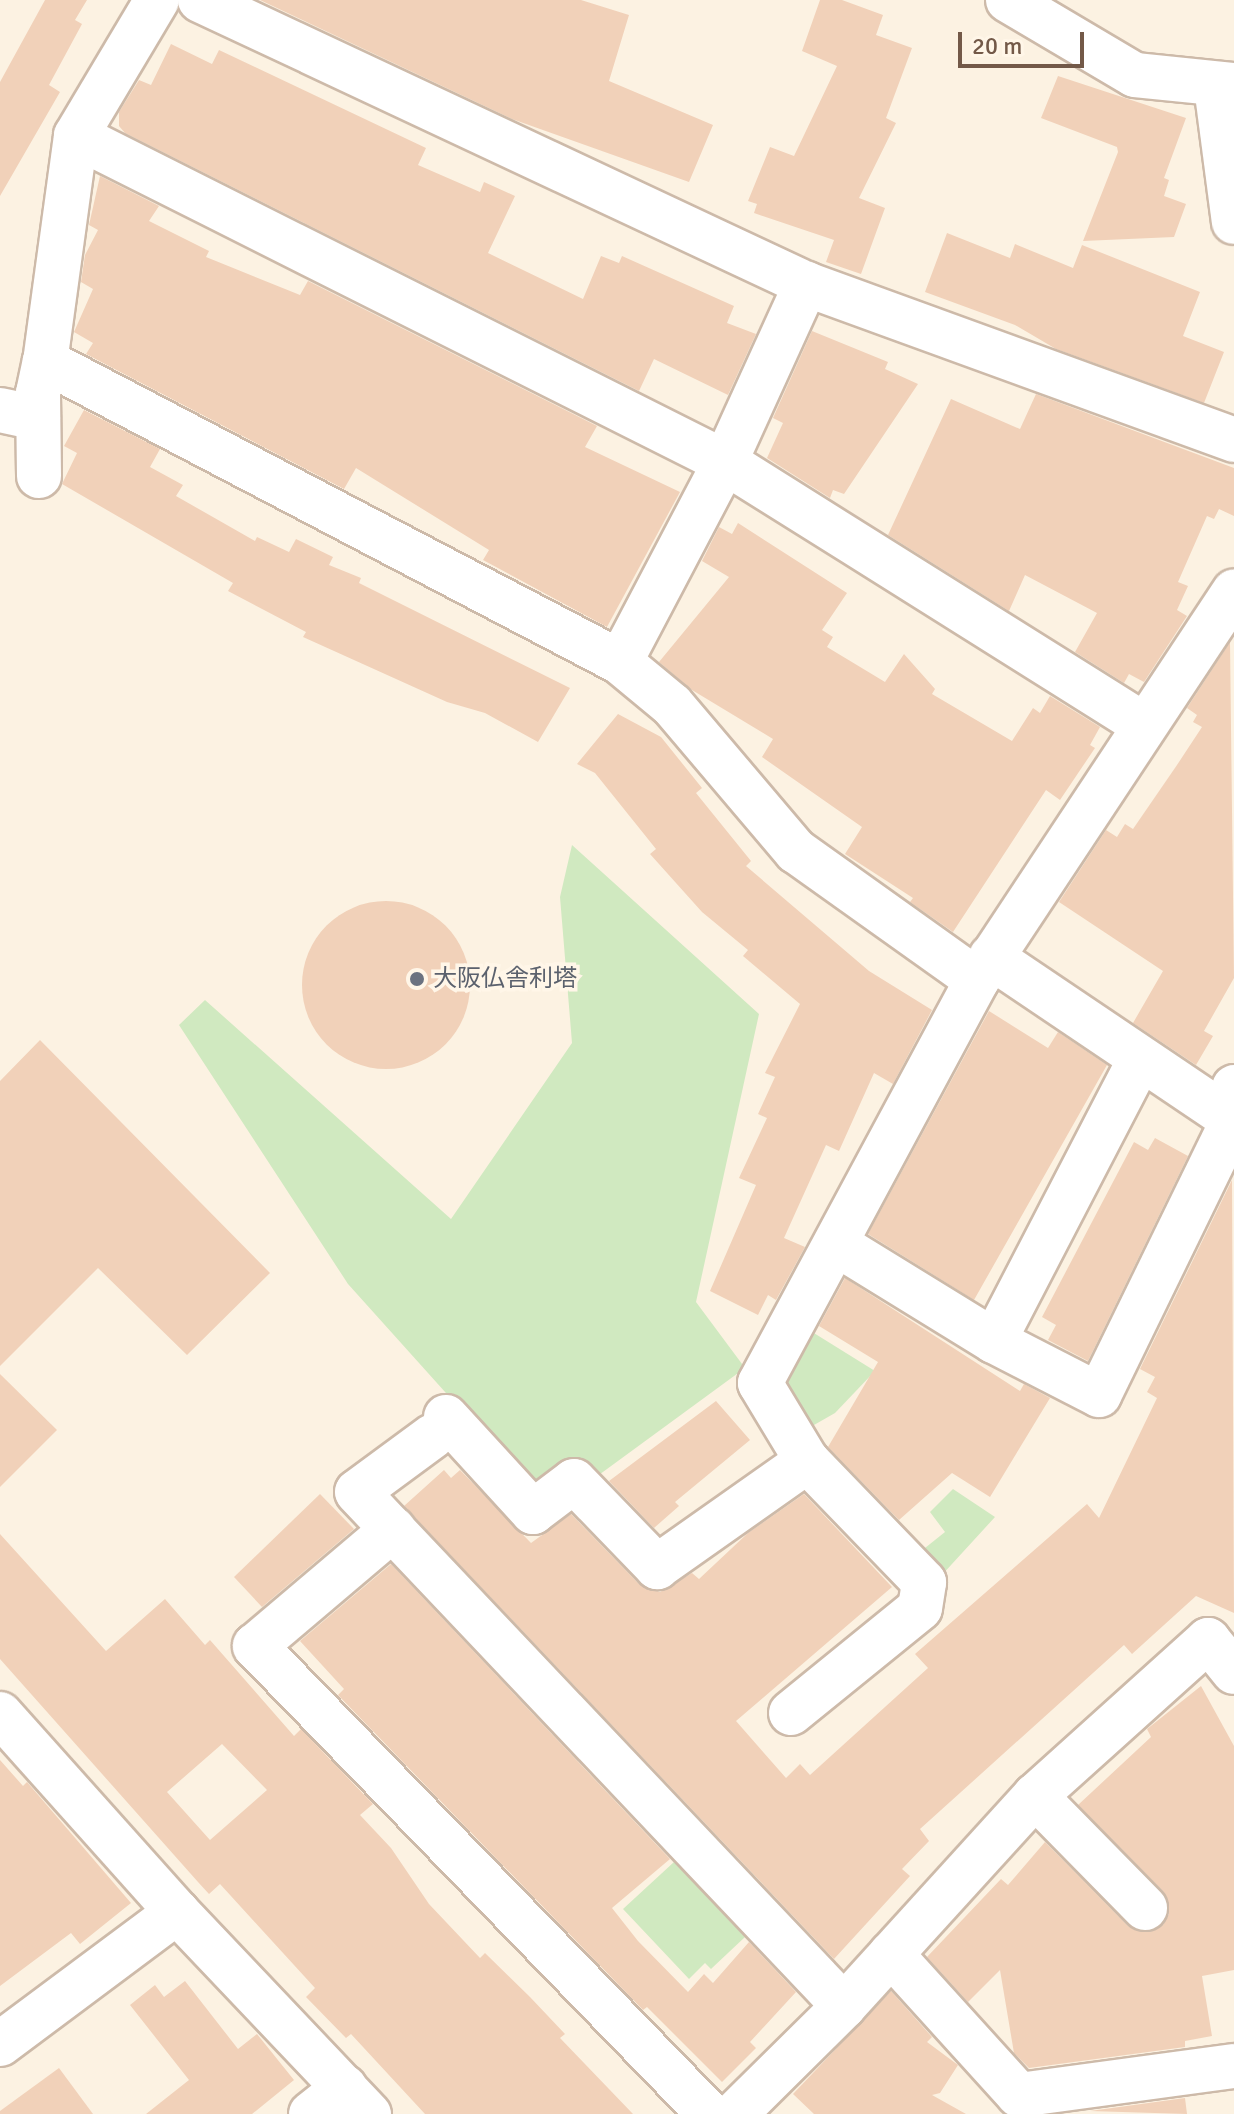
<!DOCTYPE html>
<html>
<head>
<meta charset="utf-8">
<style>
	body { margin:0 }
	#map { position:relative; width:1234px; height:2114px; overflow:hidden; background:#fcf2e2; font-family:Signika,"Noto Sans JP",sans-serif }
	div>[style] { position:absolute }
	.green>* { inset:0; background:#d0e9c0 }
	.building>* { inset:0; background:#f1d1b9 }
	.round { border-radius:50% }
	.roads { filter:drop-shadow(2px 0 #cdbaa9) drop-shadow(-2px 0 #cdbaa9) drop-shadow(0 2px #cdbaa9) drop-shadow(0 -2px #cdbaa9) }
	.minor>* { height:44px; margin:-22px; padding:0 22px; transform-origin:22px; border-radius:22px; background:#fff }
	.dots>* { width:22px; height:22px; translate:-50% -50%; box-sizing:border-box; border:4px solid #fff6e8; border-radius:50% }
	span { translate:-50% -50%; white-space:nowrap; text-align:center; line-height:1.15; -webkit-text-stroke:7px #fff6e8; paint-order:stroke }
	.worship-label { font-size:24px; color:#5b616d }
	.left { translate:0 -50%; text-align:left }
	.scale { position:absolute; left:958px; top:32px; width:126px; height:36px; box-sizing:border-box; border:4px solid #735948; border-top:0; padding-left:10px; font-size:24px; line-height:28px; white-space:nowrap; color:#735948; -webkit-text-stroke:6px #fff6e8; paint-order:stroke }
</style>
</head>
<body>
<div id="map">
	<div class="green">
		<div style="clip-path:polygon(572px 845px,759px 1014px,696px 1302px,745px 1368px,551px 1510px,348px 1284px,179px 1025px,205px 1000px,451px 1219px,572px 1043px,560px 897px)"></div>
		<div style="clip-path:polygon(809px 1330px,875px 1371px,835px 1413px,814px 1425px,791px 1420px,777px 1386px)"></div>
		<div style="clip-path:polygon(953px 1489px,995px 1517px,941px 1576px,928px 1565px,925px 1548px,945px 1532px,930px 1512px)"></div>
		<div style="clip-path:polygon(674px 1862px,745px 1937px,711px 1969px,705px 1963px,689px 1979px,623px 1909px)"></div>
	</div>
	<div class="building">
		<div style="clip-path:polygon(45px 0,87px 0,75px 20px,82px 24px,49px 85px,60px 92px,0 196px,0 82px)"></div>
		<div style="clip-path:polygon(260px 0,581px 0,629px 15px,609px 81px,713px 125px,689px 182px,512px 119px)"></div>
		<div style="clip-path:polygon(820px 0,842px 0,883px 15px,876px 35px,912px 48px,886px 118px,896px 123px,859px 198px,885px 208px,861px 274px,826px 262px,834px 240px,754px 213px,757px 204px,748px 201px,770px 147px,794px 156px,837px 66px,802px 51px)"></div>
		<div style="clip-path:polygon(171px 44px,212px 64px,219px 50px,426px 148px,418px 165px,480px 192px,484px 182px,515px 196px,488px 253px,583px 299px,601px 256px,619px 263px,622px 256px,734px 306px,727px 323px,756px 334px,728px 395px,654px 359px,639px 391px,125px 133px,119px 126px,119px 112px,139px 80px,151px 85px)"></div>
		<div style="clip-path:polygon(1058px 76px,1186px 118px,1164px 178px,1169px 180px,1164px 196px,1186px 204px,1174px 237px,1083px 241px,1118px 152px,1117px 147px,1041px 118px)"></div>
		<div style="clip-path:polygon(100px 176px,159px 206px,149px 221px,209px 251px,206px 257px,300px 295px,308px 281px,597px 426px,585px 447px,680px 492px,607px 627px,483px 560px,489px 550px,356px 468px,344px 489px,86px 354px,93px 343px,74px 332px,93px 289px,81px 282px,85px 255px,98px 230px,89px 225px)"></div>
		<div style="clip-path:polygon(947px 233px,1010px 258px,1015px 244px,1073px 268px,1082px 245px,1200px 292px,1183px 336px,1224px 352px,1204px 403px,1056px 349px,1015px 325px,925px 292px)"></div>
		<div style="clip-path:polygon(812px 331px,888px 362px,885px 369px,918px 384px,844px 494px,833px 490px,830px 498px,767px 458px,783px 423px,773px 418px)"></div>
		<div style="clip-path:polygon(1036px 394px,1234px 468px,1234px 516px,1219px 509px,1214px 519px,1207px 516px,1178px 582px,1188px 586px,1177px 610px,1187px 616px,1144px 682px,1129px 674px,1124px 683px,1075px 652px,1097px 613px,1025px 575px,1009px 611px,888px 535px,951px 399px,1020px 429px)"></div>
		<div style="clip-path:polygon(84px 410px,160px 449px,150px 467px,183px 485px,176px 496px,255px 541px,257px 537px,289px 552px,296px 539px,333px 557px,329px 565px,361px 578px,359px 583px,570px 688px,538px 742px,485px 713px,447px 702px,303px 637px,306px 632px,228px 591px,233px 583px,62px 484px,77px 453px,64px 446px)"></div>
		<div style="clip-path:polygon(738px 523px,847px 593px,822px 630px,833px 637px,827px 647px,885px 682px,904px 654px,935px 689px,932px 694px,1012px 741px,1033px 708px,1040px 713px,1050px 696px,1100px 727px,1090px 745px,1095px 748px,1060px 800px,1046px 790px,953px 932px,910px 902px,913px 898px,845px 854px,862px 827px,762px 757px,773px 739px,692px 690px,659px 662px,729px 577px,702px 561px,719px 527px,732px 534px)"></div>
		<div style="clip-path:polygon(1230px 642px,1234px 978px,1204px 1031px,1213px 1036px,1196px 1065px,1133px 1023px,1163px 971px,1059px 902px,1106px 830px,1117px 837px,1125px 824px,1133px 829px,1177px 765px,1202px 727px,1193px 722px,1197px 715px,1187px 708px)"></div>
		<div style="clip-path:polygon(618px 714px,661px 737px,702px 788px,696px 793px,751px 861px,746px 866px,869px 971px,932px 1010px,893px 1084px,874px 1073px,839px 1151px,826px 1145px,784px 1238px,805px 1247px,776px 1300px,768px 1295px,758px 1315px,710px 1291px,756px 1185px,739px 1178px,767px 1118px,758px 1114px,775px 1077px,765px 1073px,800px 1004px,743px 956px,748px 950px,702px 912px,650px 854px,656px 849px,595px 773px,577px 764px)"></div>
		<div class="round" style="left:302px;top:901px;width:168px;height:168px"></div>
		<div style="clip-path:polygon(989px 1011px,1048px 1048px,1058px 1032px,1107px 1065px,974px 1300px,868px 1234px)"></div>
		<div style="clip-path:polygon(40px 1040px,270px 1273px,187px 1355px,98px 1268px,0 1366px,0 1081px)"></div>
		<div style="clip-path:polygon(1155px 1138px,1188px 1156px,1088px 1361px,1048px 1340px,1056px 1325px,1042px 1317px,1134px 1142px,1148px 1150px)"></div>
		<div style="clip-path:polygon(1232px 1180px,1234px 1613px,1196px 1596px,1132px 1654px,1124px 1645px,920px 1829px,929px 1841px,902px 1869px,910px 1876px,834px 1959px,404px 1506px,444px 1470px,451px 1478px,460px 1470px,531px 1543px,571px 1514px,639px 1584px,660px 1592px,692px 1573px,699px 1579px,748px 1533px,804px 1494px,892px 1587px,736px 1721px,786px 1778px,800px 1764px,810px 1775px,928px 1668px,915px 1654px,1087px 1504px,1099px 1518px,1157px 1398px,1147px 1392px,1155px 1377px,1140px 1369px)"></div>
		<div style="clip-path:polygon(845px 1278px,1020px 1391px,1024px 1384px,1050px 1398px,990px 1497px,952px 1473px,899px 1520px,828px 1447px,878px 1362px,819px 1326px)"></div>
		<div style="clip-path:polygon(0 1374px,57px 1430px,0 1487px)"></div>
		<div style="clip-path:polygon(716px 1401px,750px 1440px,675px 1502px,679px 1506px,654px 1528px,609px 1481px)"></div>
		<div style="clip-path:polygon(320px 1494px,354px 1529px,262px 1607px,234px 1577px)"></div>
		<div style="clip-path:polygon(evenodd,0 1534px,106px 1651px,165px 1599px,205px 1645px,210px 1640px,294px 1736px,301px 1729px,373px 1804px,360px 1815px,391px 1848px,429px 1904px,480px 1958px,485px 1953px,530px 1997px,565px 2034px,560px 2038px,633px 2114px,425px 2114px,351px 2034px,346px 2038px,306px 1997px,315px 1988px,220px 1884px,209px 1894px,198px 1882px,0 1659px,0 1534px,222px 1744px,267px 1790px,210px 1840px,167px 1792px,222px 1744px)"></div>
		<div style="clip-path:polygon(391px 1564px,670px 1859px,612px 1908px,638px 1941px,688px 1992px,704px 1974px,713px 1983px,749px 1942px,796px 1992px,750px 2042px,756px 2048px,722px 2082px,647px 2007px,643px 2010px,338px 1695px,344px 1689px,300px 1641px)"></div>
		<div style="clip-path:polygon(1201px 1686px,1234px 1746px,1234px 1970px,1202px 1976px,1212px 2036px,1185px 2041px,1185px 2047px,1029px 2068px,1014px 2053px,1000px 1970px,968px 2002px,927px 1957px,1001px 1879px,1008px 1885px,1045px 1842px,1128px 1926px,1150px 1932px,1163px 1925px,1169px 1914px,1163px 1891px,1078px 1805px,1151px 1737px,1147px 1729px)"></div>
		<div style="clip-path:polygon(0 1760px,23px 1786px,27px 1782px,131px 1903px,80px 1944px,71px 1933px,0 1986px)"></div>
		<div style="clip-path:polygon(185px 1981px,238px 2049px,257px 2034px,294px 2080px,252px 2114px,146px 2114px,189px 2080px,130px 2005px,155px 1985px,164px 1997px)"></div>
		<div style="clip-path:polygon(891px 1991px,932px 2037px,927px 2042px,958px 2065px,940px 2093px,932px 2095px,966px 2114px,814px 2114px,793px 2094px)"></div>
		<div style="clip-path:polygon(59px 2068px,93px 2114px,0 2114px,0 2111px)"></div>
		<div style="clip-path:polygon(1185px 2098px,1187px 2114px,1090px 2111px)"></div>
	</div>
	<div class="roads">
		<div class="minor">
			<div style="left:157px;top:0;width:158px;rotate:120.8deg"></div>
			<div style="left:76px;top:136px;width:227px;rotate:97.8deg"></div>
			<div style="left:45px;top:361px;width:649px;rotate:27.63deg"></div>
			<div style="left:620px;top:662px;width:67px;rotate:39.6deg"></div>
			<div style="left:672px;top:705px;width:192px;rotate:49.7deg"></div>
			<div style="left:796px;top:851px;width:222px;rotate:35.5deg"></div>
			<div style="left:200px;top:0;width:669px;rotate:25.11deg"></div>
			<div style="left:806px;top:284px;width:456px;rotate:20deg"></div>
			<div style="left:1008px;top:0;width:147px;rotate:30.6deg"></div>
			<div style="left:1135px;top:75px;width:100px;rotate:5.8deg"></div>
			<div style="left:1216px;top:86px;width:137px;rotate:82.5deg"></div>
			<div style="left:76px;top:136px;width:726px;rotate:26.67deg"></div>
			<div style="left:725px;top:462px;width:495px;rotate:32.1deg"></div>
			<div style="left:0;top:410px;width:39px;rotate:12deg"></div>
			<div style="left:39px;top:476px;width:83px;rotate:-90.7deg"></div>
			<div style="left:38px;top:393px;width:33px;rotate:-78deg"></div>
			<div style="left:620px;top:662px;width:226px;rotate:-62.3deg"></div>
			<div style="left:725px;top:462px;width:196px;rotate:-65.5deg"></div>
			<div style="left:991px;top:957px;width:292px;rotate:34deg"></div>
			<div style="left:838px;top:1245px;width:183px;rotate:31.6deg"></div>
			<div style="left:994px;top:1341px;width:118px;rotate:27.2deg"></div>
			<div style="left:1099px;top:1395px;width:306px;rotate:-64deg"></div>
			<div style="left:1233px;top:1120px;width:33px;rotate:-88deg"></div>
			<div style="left:994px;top:1341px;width:315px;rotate:-62.6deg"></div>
			<div style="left:446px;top:1417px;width:129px;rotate:47.5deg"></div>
			<div style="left:533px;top:1512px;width:51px;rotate:-37.1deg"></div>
			<div style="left:574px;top:1481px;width:120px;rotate:46deg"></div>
			<div style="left:657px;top:1567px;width:184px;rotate:-35.2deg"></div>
			<div style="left:433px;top:1436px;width:94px;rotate:143.6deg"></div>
			<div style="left:357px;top:1492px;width:708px;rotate:46.55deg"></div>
			<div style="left:844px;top:2006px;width:284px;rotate:-47.7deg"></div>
			<div style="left:1035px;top:1796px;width:233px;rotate:-42deg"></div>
			<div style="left:1208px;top:1640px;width:41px;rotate:50.9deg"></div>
			<div style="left:393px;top:1529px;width:181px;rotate:139.7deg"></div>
			<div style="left:255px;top:1646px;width:652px;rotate:45.87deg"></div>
			<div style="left:791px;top:1713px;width:166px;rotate:-39.1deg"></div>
			<div style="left:920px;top:1608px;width:26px;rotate:-81deg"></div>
			<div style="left:924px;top:1582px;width:168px;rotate:-134deg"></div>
			<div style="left:807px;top:1461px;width:91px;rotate:-121.1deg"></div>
			<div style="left:760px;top:1383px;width:458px;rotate:-61.7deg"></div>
			<div style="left:977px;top:980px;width:466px;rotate:-56.5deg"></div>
			<div style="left:0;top:1714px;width:266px;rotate:48.2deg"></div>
			<div style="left:177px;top:1912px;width:279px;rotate:46.5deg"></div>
			<div style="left:1035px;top:1796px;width:157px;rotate:45.5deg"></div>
			<div style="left:891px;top:1954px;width:190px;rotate:47.8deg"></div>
			<div style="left:1019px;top:2095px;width:217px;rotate:-7.7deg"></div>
			<div style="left:0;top:2044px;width:221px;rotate:-36.7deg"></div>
			<div style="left:311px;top:2114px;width:43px;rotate:-38.5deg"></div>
			<div style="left:735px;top:2114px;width:153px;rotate:-44.7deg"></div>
		</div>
	</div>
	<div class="dots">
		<div style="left:417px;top:979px;background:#6b7280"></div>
	</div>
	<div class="worship-label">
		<span class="left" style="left:433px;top:979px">大阪仏舎利塔</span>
	</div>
	<div class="scale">20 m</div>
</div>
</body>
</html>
